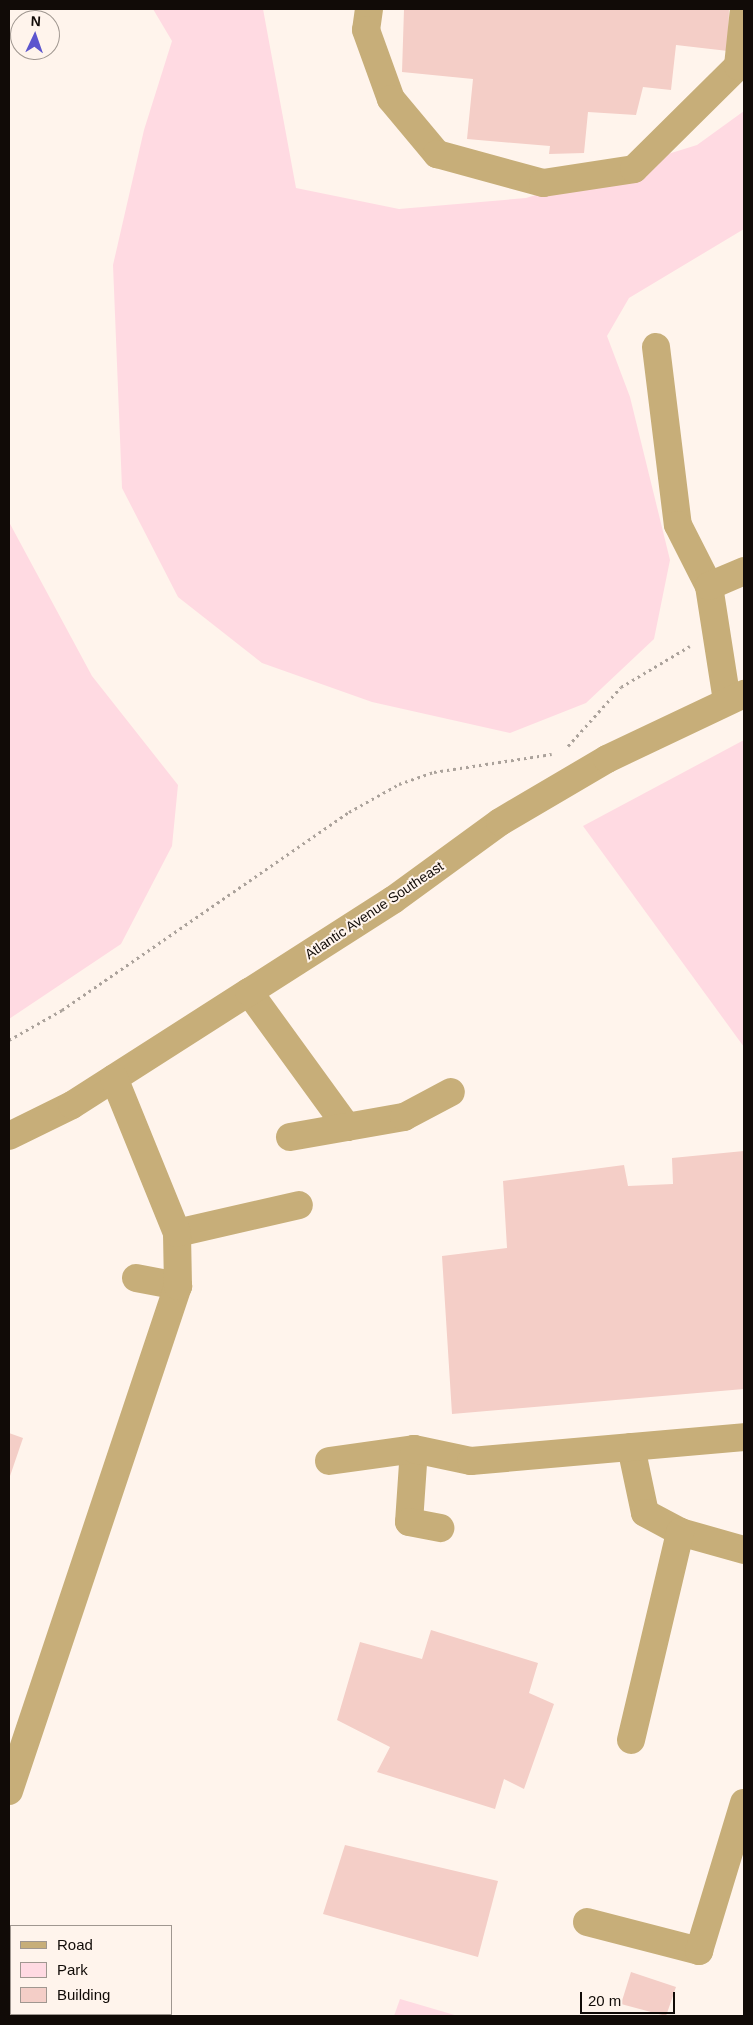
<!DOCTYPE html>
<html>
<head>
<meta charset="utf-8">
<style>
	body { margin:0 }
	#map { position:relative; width:753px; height:2025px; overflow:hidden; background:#fff4ec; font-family:Arial,sans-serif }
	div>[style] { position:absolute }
	.green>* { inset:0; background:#ffdae2 }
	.building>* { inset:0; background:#f4cec7 }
	.path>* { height:3px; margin-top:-1.5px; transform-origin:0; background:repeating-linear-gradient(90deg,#aba29b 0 2.5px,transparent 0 6.5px) }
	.minor>* { height:28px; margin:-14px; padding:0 14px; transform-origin:14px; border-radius:14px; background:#c7ae79 }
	span { translate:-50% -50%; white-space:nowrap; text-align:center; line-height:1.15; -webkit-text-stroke:4px #fff4ec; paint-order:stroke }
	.street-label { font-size:14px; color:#110b07 }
	.frame { position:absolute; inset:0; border:10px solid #110b07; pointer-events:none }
	.legend { position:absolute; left:10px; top:1925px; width:162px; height:90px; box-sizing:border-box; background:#fff4ec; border:1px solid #a09790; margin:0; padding:6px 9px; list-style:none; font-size:15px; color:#110b07 }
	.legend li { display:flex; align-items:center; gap:10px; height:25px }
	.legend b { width:25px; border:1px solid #a09790 }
	.north { position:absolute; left:10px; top:10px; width:50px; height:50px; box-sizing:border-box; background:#fff4ec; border:1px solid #a09790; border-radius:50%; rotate:3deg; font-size:14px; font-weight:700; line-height:20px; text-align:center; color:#110b07 }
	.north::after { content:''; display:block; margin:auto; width:18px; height:22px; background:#5c55ce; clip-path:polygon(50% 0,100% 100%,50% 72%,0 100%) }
	.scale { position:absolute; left:580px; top:1992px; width:95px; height:22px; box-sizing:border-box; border:2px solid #110b07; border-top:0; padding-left:6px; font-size:15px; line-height:18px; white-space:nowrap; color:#110b07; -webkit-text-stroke:4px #fff4ec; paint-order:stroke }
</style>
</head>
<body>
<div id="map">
	<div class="green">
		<div style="clip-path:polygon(153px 9px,263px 9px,296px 188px,399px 209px,526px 198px,697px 145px,744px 111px,744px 229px,629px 298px,607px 336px,630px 397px,670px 560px,654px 639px,586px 703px,510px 733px,372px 702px,262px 663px,178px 597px,122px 488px,113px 265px,144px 130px,172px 41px)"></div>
		<div style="clip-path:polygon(9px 522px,92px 676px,178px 785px,172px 846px,121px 944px,9px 1019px)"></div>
		<div style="clip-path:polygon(744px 740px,744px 1047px,583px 826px)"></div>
		<div style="clip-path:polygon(400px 1999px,458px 2016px,394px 2016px)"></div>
	</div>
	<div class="building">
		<div style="clip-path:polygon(404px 9px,729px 9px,728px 51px,676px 45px,671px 90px,643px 87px,636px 115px,588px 112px,584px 153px,549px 154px,550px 146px,467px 139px,473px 79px,402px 72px)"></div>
		<div style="clip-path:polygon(744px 1151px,744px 1389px,452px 1414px,442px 1256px,507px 1248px,503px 1181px,624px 1165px,628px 1186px,673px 1184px,672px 1158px)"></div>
		<div style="clip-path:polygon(9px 1433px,23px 1438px,9px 1479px)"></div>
		<div style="clip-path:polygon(431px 1630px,538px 1663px,529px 1693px,554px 1704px,524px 1789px,504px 1779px,495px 1809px,377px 1772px,390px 1747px,337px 1720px,360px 1642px,422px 1659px)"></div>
		<div style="clip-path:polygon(345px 1845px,498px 1881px,478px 1957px,323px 1914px)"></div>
		<div style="clip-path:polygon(631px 1972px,676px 1987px,666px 2016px,621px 2004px)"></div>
	</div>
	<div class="path">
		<div style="left:568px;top:746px;width:79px;rotate:-48.1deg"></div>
		<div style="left:621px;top:687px;width:80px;rotate:-30.7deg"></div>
		<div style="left:9px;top:1040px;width:61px;rotate:-29.5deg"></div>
		<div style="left:62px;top:1010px;width:349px;rotate:-34.6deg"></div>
		<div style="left:349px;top:812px;width:57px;rotate:-29.2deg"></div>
		<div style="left:399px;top:784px;width:37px;rotate:-19deg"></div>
		<div style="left:434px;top:772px;width:119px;rotate:-8.7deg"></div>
	</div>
	<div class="minor">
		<div style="left:369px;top:9px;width:21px;rotate:98deg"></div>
		<div style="left:366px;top:30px;width:73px;rotate:70.1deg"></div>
		<div style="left:391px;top:99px;width:72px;rotate:50.1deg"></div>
		<div style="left:437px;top:154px;width:110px;rotate:15.3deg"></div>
		<div style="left:543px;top:183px;width:92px;rotate:-8.7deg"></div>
		<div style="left:634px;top:169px;width:146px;rotate:-44.7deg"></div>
		<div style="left:738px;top:66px;width:57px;rotate:-84deg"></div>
		<div style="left:656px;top:347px;width:179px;rotate:83deg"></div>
		<div style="left:678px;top:525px;width:68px;rotate:63.1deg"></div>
		<div style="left:709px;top:586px;width:116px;rotate:81.1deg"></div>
		<div style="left:709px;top:586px;width:38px;rotate:-23deg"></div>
		<div style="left:249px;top:992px;width:167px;rotate:54deg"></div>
		<div style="left:9px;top:1136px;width:70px;rotate:-26.2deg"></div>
		<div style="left:72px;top:1105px;width:210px;rotate:-32.6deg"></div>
		<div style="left:249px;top:992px;width:171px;rotate:-32.6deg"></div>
		<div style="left:393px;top:900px;width:132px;rotate:-36.1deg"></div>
		<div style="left:500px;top:822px;width:124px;rotate:-30.5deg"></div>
		<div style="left:607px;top:759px;width:152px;rotate:-25.4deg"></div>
		<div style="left:290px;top:1137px;width:116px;rotate:-10deg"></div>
		<div style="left:404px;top:1117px;width:53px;rotate:-28deg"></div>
		<div style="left:177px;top:1233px;width:125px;rotate:-12.9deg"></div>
		<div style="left:136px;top:1278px;width:43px;rotate:10.8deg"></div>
		<div style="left:631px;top:1447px;width:67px;rotate:78deg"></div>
		<div style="left:645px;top:1513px;width:40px;rotate:28deg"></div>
		<div style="left:680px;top:1532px;width:66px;rotate:15.7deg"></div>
		<div style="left:414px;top:1449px;width:73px;rotate:93.9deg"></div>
		<div style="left:409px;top:1522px;width:32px;rotate:11deg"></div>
		<div style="left:329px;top:1461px;width:86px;rotate:-8deg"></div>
		<div style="left:414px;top:1449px;width:58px;rotate:11.9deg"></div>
		<div style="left:471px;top:1461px;width:274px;rotate:-5deg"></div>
		<div style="left:631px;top:1740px;width:214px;rotate:-76.7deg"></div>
		<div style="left:9px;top:1791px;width:533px;rotate:-71.5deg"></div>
		<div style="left:178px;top:1286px;width:53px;rotate:-91.1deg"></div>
		<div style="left:177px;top:1233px;width:167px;rotate:-112.1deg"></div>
		<div style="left:587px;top:1922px;width:116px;rotate:14.5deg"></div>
		<div style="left:699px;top:1951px;width:155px;rotate:-73.1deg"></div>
	</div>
	<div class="street-label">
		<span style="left:374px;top:910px;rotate:-34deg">Atlantic Avenue Southeast</span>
	</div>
	<div class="frame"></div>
	<ul class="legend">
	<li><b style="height:6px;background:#c7ae79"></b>Road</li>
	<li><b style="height:14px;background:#ffdae2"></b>Park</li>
	<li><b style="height:14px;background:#f4cec7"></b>Building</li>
	</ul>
	<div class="north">N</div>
	<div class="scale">20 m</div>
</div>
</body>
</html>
